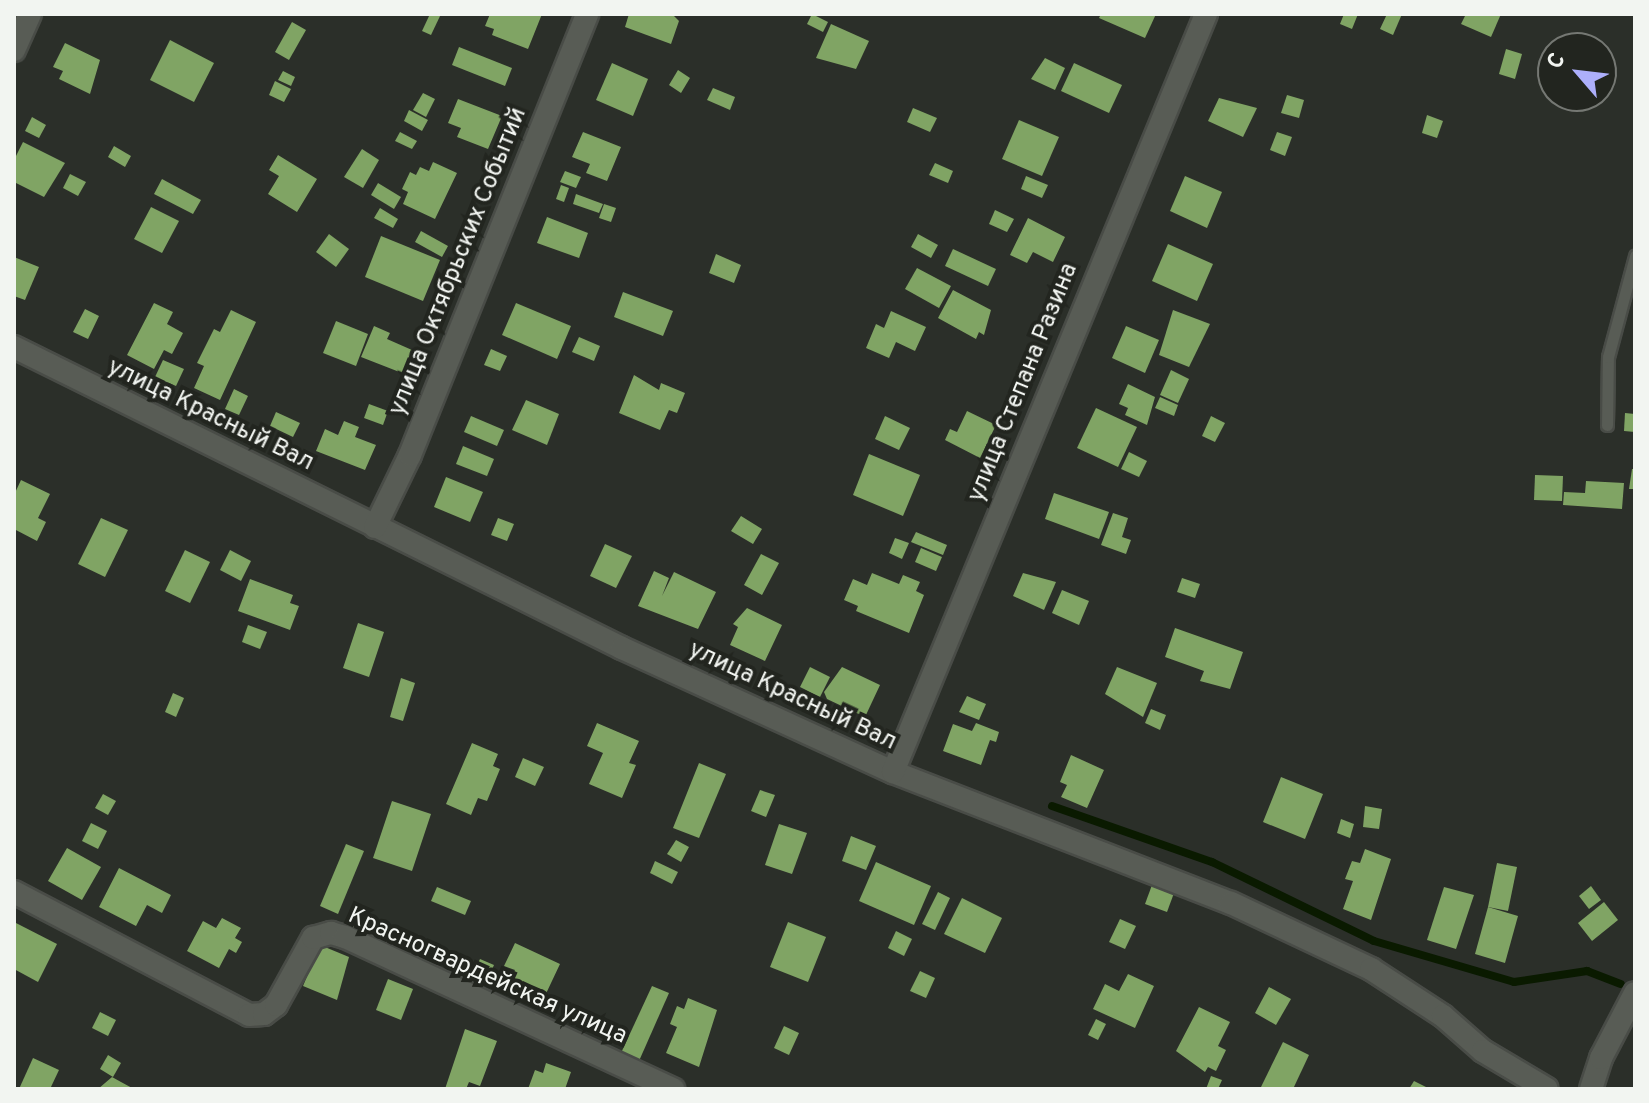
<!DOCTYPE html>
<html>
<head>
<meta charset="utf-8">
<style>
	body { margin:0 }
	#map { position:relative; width:1649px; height:1103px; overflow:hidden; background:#2b2f29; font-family:Overpass,sans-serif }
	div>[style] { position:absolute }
	.stream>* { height:8px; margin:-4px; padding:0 4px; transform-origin:4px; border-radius:4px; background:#0a1a00 }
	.building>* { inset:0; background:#80a464 }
	.roads { filter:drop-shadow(2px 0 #494c47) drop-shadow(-2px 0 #494c47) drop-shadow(0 2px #494c47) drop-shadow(0 -2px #494c47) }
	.lane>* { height:11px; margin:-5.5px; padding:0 5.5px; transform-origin:5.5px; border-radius:5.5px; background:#585c55 }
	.street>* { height:22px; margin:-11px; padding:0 11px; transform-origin:11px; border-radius:11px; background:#585c55 }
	span { translate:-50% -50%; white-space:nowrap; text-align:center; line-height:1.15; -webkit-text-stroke:8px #22251f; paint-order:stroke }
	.street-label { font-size:24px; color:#f2f5f1 }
	.frame { position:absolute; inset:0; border:16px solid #f2f5f1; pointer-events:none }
	.north { position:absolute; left:1537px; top:32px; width:80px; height:80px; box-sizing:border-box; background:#22251f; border:2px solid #757873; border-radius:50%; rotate:298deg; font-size:22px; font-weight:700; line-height:32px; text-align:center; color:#f2f5f1 }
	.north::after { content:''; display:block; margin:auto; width:28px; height:36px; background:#adaffb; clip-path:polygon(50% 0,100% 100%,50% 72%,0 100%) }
</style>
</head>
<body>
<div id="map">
	<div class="stream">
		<div style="left:1052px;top:806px;width:170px;rotate:19.3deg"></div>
		<div style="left:1212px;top:862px;width:180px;rotate:26deg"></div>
		<div style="left:1374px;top:941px;width:146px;rotate:16.3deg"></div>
		<div style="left:1514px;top:982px;width:74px;rotate:-8.6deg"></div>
		<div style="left:1587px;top:971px;width:36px;rotate:21deg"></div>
	</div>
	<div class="building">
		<div style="clip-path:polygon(430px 14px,441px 14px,431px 35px,422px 31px)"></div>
		<div style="clip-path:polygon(490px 14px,542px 14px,528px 49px,492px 35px,494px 29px,485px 26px)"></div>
		<div style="clip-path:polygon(629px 14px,672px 14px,679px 21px,671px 44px,625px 27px)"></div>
		<div style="clip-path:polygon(812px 14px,828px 22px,823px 32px,807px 24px)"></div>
		<div style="clip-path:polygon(1101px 14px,1156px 14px,1145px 38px,1099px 18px)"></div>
		<div style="clip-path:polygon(1344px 14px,1358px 14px,1352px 29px,1340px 24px)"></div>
		<div style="clip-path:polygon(1387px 14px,1402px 14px,1393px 35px,1380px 29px)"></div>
		<div style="clip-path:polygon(1466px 14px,1501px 14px,1491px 37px,1461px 24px)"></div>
		<div style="clip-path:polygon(292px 22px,306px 30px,289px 60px,275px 52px)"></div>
		<div style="clip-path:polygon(831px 24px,869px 41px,856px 69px,816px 58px)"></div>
		<div style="clip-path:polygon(170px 40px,214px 63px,194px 102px,150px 80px)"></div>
		<div style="clip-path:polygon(65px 43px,100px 60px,90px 94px,59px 79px,63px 71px,53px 67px)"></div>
		<div style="clip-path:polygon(459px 47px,512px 68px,505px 86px,452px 65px)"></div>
		<div style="clip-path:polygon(1506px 49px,1522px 54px,1515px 79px,1499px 74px)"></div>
		<div style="clip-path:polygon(1045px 58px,1065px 68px,1055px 90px,1031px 79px)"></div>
		<div style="clip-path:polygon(612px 63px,648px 79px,633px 116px,596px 100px)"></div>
		<div style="clip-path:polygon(1074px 63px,1122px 85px,1109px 113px,1061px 91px)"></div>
		<div style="clip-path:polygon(678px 70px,690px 78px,681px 93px,669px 85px)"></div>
		<div style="clip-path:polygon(283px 71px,295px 77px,291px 86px,278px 80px)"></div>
		<div style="clip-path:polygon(275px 81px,291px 89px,284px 102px,269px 95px)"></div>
		<div style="clip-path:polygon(713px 88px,735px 97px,730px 110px,707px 100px)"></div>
		<div style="clip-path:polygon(423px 93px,435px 99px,426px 117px,413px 110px)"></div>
		<div style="clip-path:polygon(1287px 95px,1304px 100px,1299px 118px,1281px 113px)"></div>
		<div style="clip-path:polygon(1219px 98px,1257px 108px,1243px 137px,1208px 121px)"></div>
		<div style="clip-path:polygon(458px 99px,502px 116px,488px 149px,457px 137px,461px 128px,448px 123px)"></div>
		<div style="clip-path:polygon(913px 108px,937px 118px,930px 132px,907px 122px)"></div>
		<div style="clip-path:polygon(409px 110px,428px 120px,422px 131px,404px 121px)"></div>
		<div style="clip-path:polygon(1427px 115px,1443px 121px,1437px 138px,1422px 133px)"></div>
		<div style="clip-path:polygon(32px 117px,46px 125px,39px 138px,25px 131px)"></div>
		<div style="clip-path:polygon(1019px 120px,1059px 137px,1042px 176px,1002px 159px)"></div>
		<div style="clip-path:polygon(400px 132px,417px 141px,412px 149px,395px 141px)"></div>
		<div style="clip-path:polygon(583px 132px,621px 147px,607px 181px,586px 173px,590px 164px,572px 157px)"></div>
		<div style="clip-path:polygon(1277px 132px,1292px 137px,1285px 156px,1270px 150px)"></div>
		<div style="clip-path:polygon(23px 142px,65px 163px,44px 197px,14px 182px,14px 160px)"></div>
		<div style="clip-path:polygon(114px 146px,131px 156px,125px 167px,108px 157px)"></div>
		<div style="clip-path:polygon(362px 149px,379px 160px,363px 188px,344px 177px)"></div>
		<div style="clip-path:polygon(278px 155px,317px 179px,297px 212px,268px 194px,279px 176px,269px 170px)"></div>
		<div style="clip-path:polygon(433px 162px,457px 173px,435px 219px,403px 204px,408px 192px,402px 189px,410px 172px,416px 175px,420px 167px,429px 171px)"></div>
		<div style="clip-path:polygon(935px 163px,953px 171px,948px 183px,929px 175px)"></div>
		<div style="clip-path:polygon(565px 171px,581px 177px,576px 188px,560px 182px)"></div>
		<div style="clip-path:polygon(70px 174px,86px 182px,78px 196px,63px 188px)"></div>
		<div style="clip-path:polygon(1026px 176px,1048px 185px,1042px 198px,1021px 189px)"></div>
		<div style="clip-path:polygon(1185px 176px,1222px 192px,1207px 228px,1170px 211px)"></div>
		<div style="clip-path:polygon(162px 179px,201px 200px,193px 214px,154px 194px)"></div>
		<div style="clip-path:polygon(378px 183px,401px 197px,394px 209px,371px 195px)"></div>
		<div style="clip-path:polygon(561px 185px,569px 188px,564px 202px,556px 199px)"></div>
		<div style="clip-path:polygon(576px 194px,603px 204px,599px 213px,573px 204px)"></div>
		<div style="clip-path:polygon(604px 204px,616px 208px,611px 222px,599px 218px)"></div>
		<div style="clip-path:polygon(151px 207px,179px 221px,162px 253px,134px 239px)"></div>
		<div style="clip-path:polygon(380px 208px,398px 219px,393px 228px,374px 218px)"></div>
		<div style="clip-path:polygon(995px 210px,1014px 219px,1007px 232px,989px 224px)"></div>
		<div style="clip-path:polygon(547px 217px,588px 233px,579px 258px,537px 243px)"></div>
		<div style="clip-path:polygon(1028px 218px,1065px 237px,1053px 262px,1033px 252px,1027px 263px,1010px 255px)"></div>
		<div style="clip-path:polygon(421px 231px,448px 246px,442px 257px,415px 242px)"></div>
		<div style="clip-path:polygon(329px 234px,349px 249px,336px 267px,316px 252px)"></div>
		<div style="clip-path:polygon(918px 234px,938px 245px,931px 258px,911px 247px)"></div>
		<div style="clip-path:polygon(381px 236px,440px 260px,423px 301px,365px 277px)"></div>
		<div style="clip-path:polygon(1168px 244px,1213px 264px,1197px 301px,1152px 281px)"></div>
		<div style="clip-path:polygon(953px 249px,996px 269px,988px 286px,945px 266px)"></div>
		<div style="clip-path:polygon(716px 254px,741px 265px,734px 283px,709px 273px)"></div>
		<div style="clip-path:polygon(14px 257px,39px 267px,25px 300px,14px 296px)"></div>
		<div style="clip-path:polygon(917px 268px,951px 286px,939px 308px,905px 289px)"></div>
		<div style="clip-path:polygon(953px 290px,991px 310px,984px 335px,979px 332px,976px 339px,938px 318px)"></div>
		<div style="clip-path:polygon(623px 292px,673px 311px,663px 336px,614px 317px)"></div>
		<div style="clip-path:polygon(154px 303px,173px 312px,167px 324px,183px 333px,172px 354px,164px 350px,154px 369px,127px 355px)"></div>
		<div style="clip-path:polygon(516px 303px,571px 326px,557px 359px,502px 335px)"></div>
		<div style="clip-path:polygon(85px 309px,99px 316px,88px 339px,73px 332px)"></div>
		<div style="clip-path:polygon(231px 310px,256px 322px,220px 400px,194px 388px,204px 366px,197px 363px,214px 329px,220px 332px)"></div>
		<div style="clip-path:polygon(1173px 310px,1210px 324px,1189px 367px,1159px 355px)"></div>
		<div style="clip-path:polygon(891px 311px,926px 327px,915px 351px,896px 342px,889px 358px,866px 348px,876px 324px,884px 328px)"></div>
		<div style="clip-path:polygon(336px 321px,368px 334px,356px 366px,323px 353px)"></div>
		<div style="clip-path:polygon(374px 326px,390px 333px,387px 339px,412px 350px,402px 373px,361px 357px)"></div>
		<div style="clip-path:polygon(1126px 326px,1159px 340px,1145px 373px,1112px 358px)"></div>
		<div style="clip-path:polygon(579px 337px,600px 346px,594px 361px,572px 352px)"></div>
		<div style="clip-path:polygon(491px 349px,507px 356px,500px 371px,484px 365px)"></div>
		<div style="clip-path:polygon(163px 360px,184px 369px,176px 386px,155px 377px)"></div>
		<div style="clip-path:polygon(1171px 370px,1189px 379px,1178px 403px,1160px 395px)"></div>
		<div style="clip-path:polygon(634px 375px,659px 390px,661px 383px,685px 393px,677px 413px,669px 410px,660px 430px,619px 413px)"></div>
		<div style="clip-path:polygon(1128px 384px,1155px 397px,1147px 425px,1125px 415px,1128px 408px,1119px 404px)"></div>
		<div style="clip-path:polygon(234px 389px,248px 396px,239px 415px,225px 409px)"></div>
		<div style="clip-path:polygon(1160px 397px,1178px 405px,1174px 416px,1155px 408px)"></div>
		<div style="clip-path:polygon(526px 400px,559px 414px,547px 445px,512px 430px)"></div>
		<div style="clip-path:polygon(369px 404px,388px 411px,383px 425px,364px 418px)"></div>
		<div style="clip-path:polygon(1096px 408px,1137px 427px,1118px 467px,1077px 448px)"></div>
		<div style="clip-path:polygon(967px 411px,996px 425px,980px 458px,945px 440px,950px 429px,957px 432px)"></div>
		<div style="clip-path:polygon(276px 412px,300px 423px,293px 437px,270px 426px)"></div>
		<div style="clip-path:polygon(1625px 413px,1635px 414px,1635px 432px,1624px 431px)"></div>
		<div style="clip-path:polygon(471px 416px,504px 430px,497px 446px,464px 432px)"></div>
		<div style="clip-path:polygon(885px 416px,910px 428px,899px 450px,875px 439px)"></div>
		<div style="clip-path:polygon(1211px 416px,1225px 423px,1215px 442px,1202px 436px)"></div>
		<div style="clip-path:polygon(344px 421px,359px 427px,355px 437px,376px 445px,365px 470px,316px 451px,325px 429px,338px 435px)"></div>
		<div style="clip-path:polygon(463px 446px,494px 459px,487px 476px,456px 464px)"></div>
		<div style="clip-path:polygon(1129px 452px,1147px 461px,1139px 477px,1121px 469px)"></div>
		<div style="clip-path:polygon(869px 454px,920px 475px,903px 516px,853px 495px)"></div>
		<div style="clip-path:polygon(1632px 469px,1635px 469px,1635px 489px,1629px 489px)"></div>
		<div style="clip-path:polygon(1535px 475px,1563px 476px,1562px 501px,1534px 500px)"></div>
		<div style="clip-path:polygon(446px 477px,483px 492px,470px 522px,434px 507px)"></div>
		<div style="clip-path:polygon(21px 480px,50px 494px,38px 518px,46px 522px,37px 541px,14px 529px,14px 495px)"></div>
		<div style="clip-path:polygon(1586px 481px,1624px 483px,1622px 509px,1563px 505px,1564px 492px,1585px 493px)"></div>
		<div style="clip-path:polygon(1054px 493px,1109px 512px,1099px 539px,1045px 519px)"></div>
		<div style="clip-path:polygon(1113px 513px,1128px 518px,1122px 537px,1131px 540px,1126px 554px,1101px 545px)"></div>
		<div style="clip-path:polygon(741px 516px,762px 529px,753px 544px,731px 531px)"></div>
		<div style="clip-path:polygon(101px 518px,128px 530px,105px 577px,78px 564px)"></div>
		<div style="clip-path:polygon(498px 518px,514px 524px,507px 541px,491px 535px)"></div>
		<div style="clip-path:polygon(916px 532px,947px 545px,943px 555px,911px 542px)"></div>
		<div style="clip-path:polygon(895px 538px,909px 543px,902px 559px,889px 553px)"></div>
		<div style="clip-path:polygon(605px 544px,632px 556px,616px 588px,590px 576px)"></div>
		<div style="clip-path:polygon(921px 548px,942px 557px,936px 571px,915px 562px)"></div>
		<div style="clip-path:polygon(185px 550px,210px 562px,190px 603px,165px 591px)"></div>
		<div style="clip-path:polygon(230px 550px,251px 561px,241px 581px,220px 570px)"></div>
		<div style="clip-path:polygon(761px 554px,779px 563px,762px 595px,744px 585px)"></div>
		<div style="clip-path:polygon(654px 571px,669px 578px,662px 596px,674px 572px,716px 592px,698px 629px,638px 606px)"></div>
		<div style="clip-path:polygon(872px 573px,899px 584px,903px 575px,920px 582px,916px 591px,924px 595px,909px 633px,856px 611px,858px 606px,844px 600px,853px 579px,867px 585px)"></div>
		<div style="clip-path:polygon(1023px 573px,1056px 582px,1044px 610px,1013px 596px)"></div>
		<div style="clip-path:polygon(1182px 578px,1200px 584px,1195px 598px,1177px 592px)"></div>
		<div style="clip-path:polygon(250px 579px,293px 595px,290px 603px,299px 606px,290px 630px,238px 611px)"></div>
		<div style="clip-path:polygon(1062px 590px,1089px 601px,1079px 625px,1052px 613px)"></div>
		<div style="clip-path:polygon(747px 608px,782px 625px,765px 661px,730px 645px,738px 627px,733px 624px)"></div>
		<div style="clip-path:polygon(358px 623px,384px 632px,369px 677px,343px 668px)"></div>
		<div style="clip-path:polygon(248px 625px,267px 632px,260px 649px,242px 642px)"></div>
		<div style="clip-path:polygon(1175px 628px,1243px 652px,1230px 689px,1200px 681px,1204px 671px,1165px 657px)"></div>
		<div style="clip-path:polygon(810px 667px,830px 677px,820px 697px,800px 687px)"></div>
		<div style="clip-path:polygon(842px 667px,880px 685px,865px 717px,827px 699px,824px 692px)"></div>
		<div style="clip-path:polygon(1117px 667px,1157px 683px,1143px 717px,1105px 694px)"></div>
		<div style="clip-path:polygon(401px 678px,415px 683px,403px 721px,390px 717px)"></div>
		<div style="clip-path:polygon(173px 693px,184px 698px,176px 717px,165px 712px)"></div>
		<div style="clip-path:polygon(967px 696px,986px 704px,979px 720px,959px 712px)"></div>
		<div style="clip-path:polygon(1151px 709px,1166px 715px,1160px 730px,1145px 723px)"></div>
		<div style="clip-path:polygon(597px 723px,639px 741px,629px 763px,636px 765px,622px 798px,589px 784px,603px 753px,587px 746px)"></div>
		<div style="clip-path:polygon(976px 723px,999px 732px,996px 742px,990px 740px,981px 765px,943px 751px,953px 724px,972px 731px)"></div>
		<div style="clip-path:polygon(472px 743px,498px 754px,493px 766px,500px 769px,487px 801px,478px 798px,471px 815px,446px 804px)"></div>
		<div style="clip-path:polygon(1071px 755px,1104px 770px,1087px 808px,1061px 797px,1067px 785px,1060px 782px)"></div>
		<div style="clip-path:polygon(523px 758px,544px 767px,535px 786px,515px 777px)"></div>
		<div style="clip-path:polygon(699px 763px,726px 774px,699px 838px,673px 828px)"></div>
		<div style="clip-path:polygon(1281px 777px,1323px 794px,1305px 839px,1263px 822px)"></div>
		<div style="clip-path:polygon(760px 790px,775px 795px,766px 817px,751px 811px)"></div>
		<div style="clip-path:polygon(103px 794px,116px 801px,108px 815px,95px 808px)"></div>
		<div style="clip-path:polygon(392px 801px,431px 814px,412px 871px,373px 858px)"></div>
		<div style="clip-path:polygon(1365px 806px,1382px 809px,1379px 829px,1363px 827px)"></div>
		<div style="clip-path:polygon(1341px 819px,1354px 824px,1350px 838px,1337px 833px)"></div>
		<div style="clip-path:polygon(91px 823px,107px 831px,98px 849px,82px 841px)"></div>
		<div style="clip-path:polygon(779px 824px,807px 833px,792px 874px,765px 865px)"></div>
		<div style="clip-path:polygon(851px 836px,876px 846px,866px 870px,842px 861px)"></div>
		<div style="clip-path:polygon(676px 840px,689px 847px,681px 862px,667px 854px)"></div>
		<div style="clip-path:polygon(346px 844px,364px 851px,338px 914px,320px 906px)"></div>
		<div style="clip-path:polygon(67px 848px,101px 867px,82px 900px,48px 881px)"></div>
		<div style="clip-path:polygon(1365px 849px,1391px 859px,1371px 920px,1343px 909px,1353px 881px,1345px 879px,1352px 861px,1360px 863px)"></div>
		<div style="clip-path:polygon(655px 861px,678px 872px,672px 884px,650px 873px)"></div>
		<div style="clip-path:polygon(876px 862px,931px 886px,914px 925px,859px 901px)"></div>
		<div style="clip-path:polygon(1497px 863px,1517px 867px,1508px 911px,1488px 907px)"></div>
		<div style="clip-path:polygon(119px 868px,171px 895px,162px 913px,147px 905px,136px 926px,99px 907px)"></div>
		<div style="clip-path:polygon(1152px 885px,1174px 893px,1167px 912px,1145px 904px)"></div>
		<div style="clip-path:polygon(1591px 886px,1601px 900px,1589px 909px,1579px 896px)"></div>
		<div style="clip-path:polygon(437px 887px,471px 901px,465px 915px,431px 901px)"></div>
		<div style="clip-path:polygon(1444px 887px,1474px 895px,1456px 949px,1427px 940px)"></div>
		<div style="clip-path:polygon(938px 892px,950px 898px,935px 930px,922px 924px)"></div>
		<div style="clip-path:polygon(962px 898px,1002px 918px,985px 953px,944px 934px)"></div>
		<div style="clip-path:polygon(1604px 902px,1618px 920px,1592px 941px,1578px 923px)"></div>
		<div style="clip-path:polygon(1488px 907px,1518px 916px,1505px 963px,1475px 954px)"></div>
		<div style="clip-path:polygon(222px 918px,241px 928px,235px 938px,242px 942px,236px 953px,229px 949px,219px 968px,187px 951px,203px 921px,216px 928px)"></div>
		<div style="clip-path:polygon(1120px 919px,1136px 926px,1125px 949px,1109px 942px)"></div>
		<div style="clip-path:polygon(14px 922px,57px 944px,38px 982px,14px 969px)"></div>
		<div style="clip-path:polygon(788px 922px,826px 937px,808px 982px,770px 967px)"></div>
		<div style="clip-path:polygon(896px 931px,912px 939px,904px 956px,888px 948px)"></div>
		<div style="clip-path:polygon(515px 943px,560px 964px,543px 1000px,508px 984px,515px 970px,504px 966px)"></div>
		<div style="clip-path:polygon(320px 945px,349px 957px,337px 1000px,303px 986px)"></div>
		<div style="clip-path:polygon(480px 959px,494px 965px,487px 981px,473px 974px)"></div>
		<div style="clip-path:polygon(920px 971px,935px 978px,926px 998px,910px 991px)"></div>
		<div style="clip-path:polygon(1128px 974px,1154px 986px,1135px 1028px,1093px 1009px,1105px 984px,1119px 991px)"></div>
		<div style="clip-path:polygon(388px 979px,413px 989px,401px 1020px,376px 1010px)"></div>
		<div style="clip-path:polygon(652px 986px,669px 993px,639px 1061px,621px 1053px)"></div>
		<div style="clip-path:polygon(1269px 987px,1291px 999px,1276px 1025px,1255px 1013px)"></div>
		<div style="clip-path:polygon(688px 998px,717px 1010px,699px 1067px,666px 1053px,677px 1027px,670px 1024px,677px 1006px,684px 1009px)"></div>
		<div style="clip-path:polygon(1199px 1007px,1230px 1022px,1218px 1046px,1226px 1050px,1216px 1071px,1208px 1067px,1205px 1072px,1176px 1051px)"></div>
		<div style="clip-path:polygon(100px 1012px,116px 1020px,108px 1036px,92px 1028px)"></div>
		<div style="clip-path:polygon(1096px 1019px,1106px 1024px,1098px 1040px,1088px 1035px)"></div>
		<div style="clip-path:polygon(784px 1026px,799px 1033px,789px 1055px,774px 1048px)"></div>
		<div style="clip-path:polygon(465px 1029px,497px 1041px,480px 1086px,469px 1082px,466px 1089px,445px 1089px)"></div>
		<div style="clip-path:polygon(1283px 1042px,1309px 1055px,1293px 1089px,1260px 1089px)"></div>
		<div style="clip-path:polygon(108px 1055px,121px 1063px,113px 1077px,100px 1069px)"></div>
		<div style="clip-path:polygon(33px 1058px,59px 1070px,50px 1089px,19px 1089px)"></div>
		<div style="clip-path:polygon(546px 1063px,571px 1072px,565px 1089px,528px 1089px,535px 1070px,543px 1073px)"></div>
		<div style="clip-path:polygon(1211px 1076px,1222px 1080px,1218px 1089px,1206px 1089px)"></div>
		<div style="clip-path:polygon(112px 1077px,121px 1082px,134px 1089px,98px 1089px)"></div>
		<div style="clip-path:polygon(1414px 1081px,1430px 1089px,1409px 1089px)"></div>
	</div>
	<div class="roads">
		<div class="lane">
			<div style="left:1607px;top:425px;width:68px;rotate:-89.2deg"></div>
			<div style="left:1608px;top:357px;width:105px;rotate:-75deg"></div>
		</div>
		<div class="street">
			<div style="left:14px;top:50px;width:39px;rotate:-66deg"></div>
			<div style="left:14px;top:347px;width:678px;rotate:26.34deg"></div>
			<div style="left:622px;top:648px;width:298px;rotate:24.6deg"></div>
			<div style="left:893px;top:772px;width:362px;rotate:21.2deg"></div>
			<div style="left:1231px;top:903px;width:155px;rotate:25.2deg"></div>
			<div style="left:1371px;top:969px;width:86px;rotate:33.1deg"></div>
			<div style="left:1443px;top:1016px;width:53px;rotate:41.2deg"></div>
			<div style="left:1483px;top:1051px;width:74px;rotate:30.7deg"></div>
			<div style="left:375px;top:527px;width:80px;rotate:-64.1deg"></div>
			<div style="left:410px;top:455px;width:475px;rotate:-68.1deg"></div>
			<div style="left:893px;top:772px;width:820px;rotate:-67.56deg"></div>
			<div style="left:14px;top:892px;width:265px;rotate:27.6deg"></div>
			<div style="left:249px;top:1015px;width:15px;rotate:-4deg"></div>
			<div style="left:264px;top:1014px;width:15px;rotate:-37deg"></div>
			<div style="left:276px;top:1005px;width:77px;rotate:-61.1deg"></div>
			<div style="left:313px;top:938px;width:19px;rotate:-16deg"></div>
			<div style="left:331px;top:933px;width:15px;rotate:16deg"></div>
			<div style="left:345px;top:937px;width:362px;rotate:24.9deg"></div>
			<div style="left:1591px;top:1089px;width:33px;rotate:-72deg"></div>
			<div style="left:1601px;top:1058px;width:73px;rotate:-62.4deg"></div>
		</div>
	</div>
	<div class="street-label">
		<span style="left:459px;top:262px;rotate:-68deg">улица Октябрьских Событий</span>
		<span style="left:1024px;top:383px;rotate:-68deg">улица Степана Разина</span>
		<span style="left:210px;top:416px;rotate:26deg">улица Красный Вал</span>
		<span style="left:792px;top:697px;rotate:25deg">улица Красный Вал</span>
		<span style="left:487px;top:977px;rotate:24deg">Красногвардейская улица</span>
	</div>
	<div class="frame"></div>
	<div class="north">С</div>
</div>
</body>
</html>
